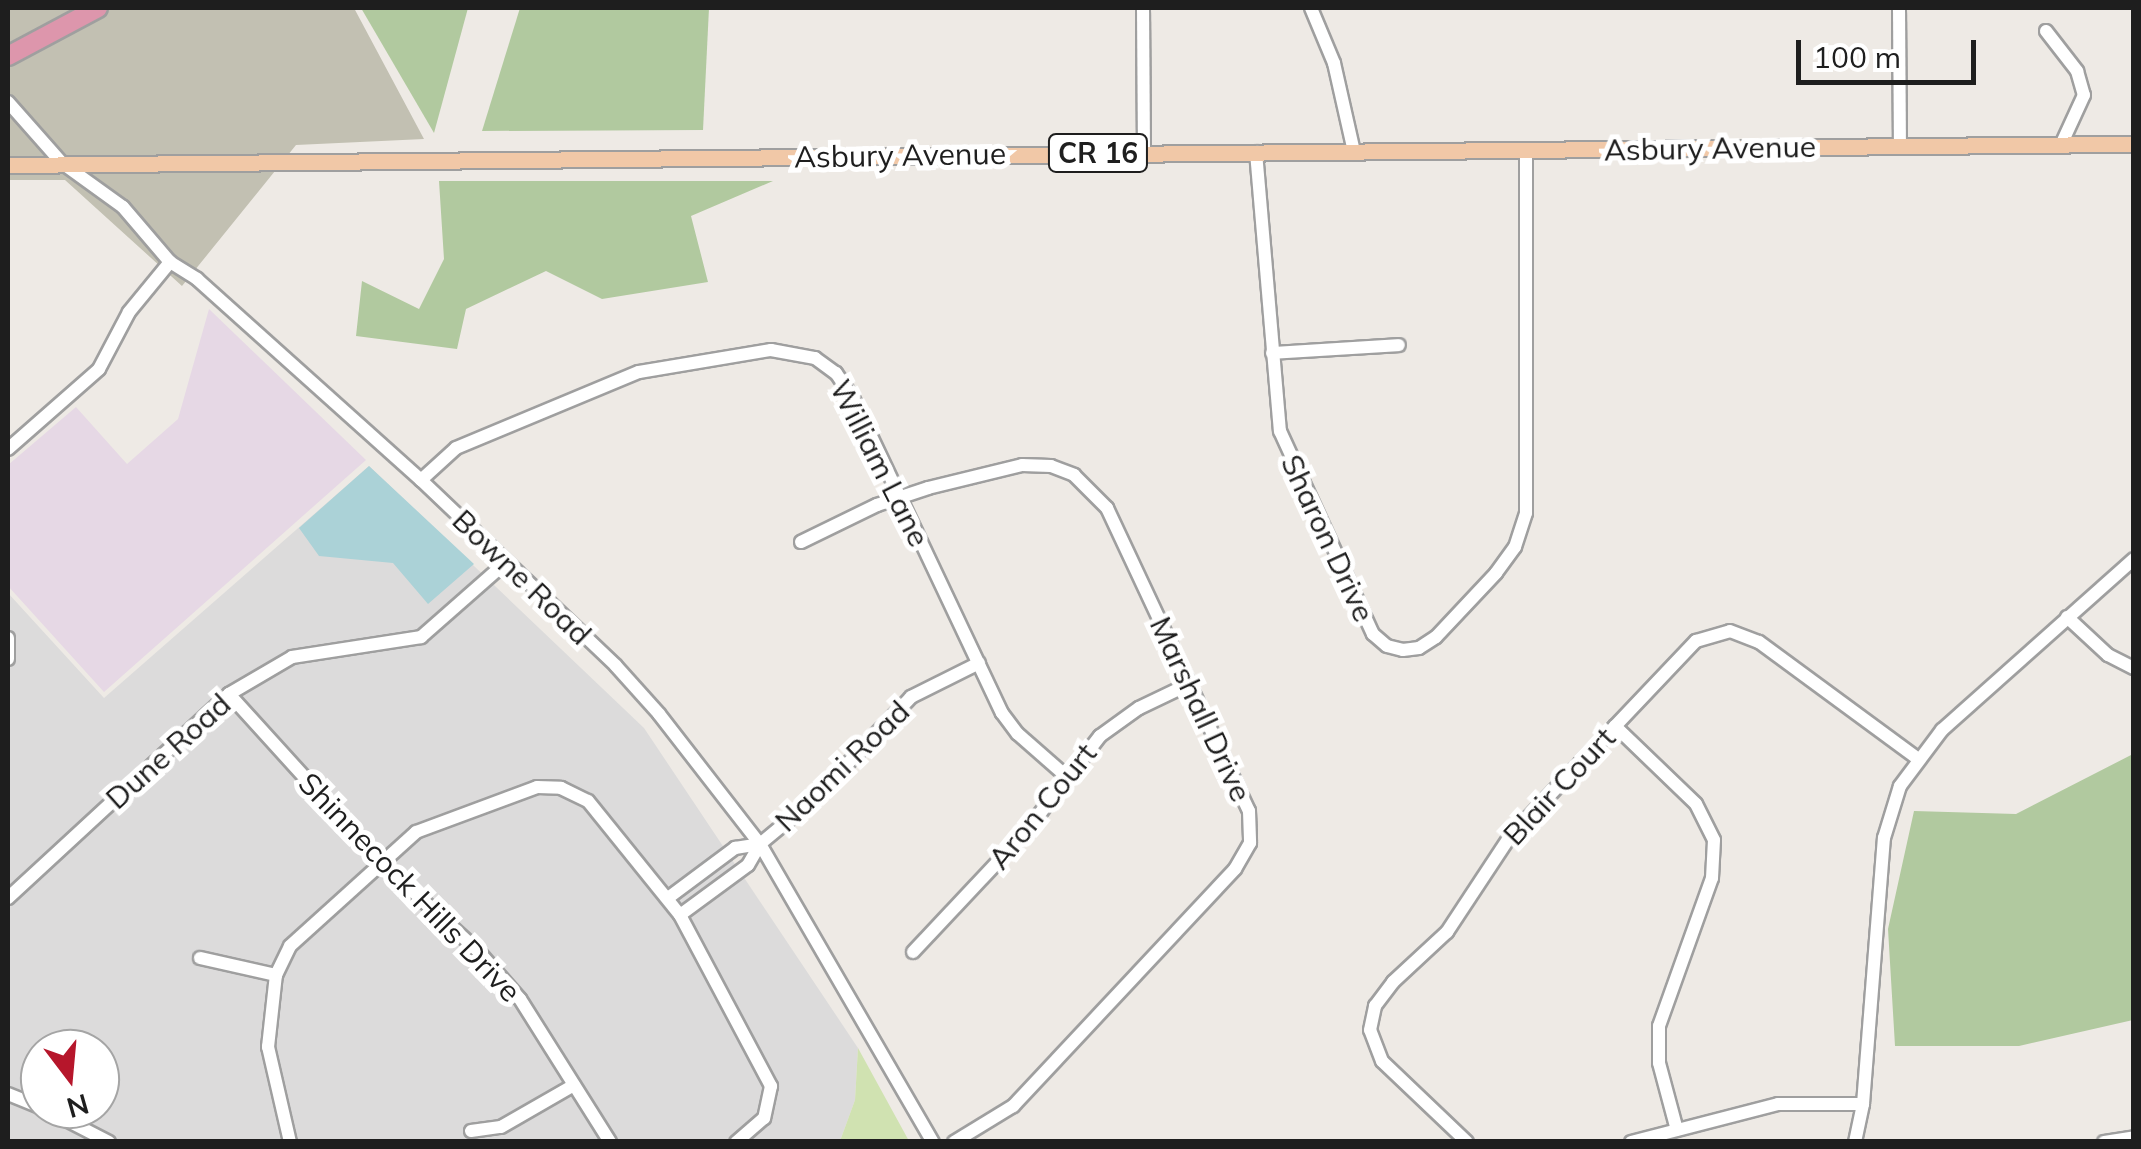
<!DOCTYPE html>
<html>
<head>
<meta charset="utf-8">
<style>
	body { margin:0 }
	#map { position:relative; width:2141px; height:1149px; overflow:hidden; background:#eeeae5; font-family:Mulish,sans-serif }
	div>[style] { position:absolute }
	.residential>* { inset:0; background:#dcdbdb }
	.industrial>* { inset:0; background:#e6d8e5 }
	.construction>* { inset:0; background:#c2c0b2 }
	.grass>* { inset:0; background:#d0e2b1 }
	.forest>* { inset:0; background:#b1c99f }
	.water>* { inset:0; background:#abd2d7 }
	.roads { filter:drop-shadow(2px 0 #9f9f9f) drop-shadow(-2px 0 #9f9f9f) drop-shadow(0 2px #9f9f9f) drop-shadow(0 -2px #9f9f9f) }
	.minor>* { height:12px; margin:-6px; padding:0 6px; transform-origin:6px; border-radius:6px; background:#fff }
	.major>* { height:15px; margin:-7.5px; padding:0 7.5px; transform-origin:7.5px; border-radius:7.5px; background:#f1c8a7 }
	.highway>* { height:18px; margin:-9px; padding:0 9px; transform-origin:9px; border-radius:9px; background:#dd96ac }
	span { translate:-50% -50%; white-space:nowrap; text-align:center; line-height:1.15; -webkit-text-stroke:10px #fff; paint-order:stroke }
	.shield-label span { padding:2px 8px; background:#fff; border:2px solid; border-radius:8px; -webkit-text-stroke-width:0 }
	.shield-label { font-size:28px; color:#1e1e1e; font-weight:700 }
	.street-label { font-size:30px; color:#1e1e1e }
	.frame { position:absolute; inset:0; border:10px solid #1e1e1e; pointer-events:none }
	.north { position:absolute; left:20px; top:1029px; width:100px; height:100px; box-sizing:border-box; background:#fff; border:2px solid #a5a5a5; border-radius:50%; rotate:164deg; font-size:28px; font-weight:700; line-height:40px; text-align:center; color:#1e1e1e }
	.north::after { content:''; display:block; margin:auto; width:35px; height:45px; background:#b6162b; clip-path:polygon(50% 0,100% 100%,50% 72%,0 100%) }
	.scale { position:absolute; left:1796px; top:40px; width:180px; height:45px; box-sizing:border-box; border:5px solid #1e1e1e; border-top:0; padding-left:12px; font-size:30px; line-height:35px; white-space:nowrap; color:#1e1e1e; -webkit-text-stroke:8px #fff; paint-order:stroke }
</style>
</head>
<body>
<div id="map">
	<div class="residential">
		<div style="clip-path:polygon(evenodd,369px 466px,644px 728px,858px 1048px,855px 1100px,840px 1141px,8px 1141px,8px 593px,104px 698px,369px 466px,40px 1049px,100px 1049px,100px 1109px,40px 1109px,40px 1049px)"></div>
	</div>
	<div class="industrial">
		<div style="clip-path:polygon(209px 309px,366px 460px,104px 692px,8px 586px,8px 465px,76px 407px,127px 464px,178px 419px)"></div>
	</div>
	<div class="construction">
		<div style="clip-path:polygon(8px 8px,354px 8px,424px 139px,296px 145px,182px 286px,65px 180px,8px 180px)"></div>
	</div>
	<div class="grass">
		<div style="clip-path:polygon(858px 1048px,909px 1141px,840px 1141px,855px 1100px)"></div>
	</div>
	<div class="forest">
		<div style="clip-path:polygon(361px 8px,468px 8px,434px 133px)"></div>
		<div style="clip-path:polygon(520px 8px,709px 8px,703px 130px,482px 131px)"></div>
		<div style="clip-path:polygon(439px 181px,773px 181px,691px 216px,708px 282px,602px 299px,546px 271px,466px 309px,457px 349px,356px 336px,362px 281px,419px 309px,444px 259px)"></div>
		<div style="clip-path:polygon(2133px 754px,2133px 1020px,2019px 1046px,1895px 1046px,1888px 929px,1914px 811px,2016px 814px)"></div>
	</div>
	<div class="water">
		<div style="clip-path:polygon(369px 466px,474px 564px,428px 604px,393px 563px,319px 556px,299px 528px)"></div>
	</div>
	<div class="roads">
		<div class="minor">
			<div style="left:1143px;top:8px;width:145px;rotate:89.6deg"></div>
			<div style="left:1311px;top:8px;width:60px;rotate:67.3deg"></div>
			<div style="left:1334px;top:63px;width:91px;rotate:77.3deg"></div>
			<div style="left:1899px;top:8px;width:138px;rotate:89.6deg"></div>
			<div style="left:2046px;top:31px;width:51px;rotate:52.2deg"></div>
			<div style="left:2077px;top:71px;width:25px;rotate:74deg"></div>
			<div style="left:2084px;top:95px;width:55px;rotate:114.7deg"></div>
			<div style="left:8px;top:102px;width:81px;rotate:48.5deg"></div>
			<div style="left:62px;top:163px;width:75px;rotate:35.8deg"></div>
			<div style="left:123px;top:207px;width:72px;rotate:49.5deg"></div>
			<div style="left:170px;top:262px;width:32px;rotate:32deg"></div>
			<div style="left:197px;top:279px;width:301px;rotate:41.9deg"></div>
			<div style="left:421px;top:480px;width:269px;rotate:43.6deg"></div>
			<div style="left:616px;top:666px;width:64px;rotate:48.1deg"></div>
			<div style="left:659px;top:714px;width:165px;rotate:52.2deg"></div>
			<div style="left:760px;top:844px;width:345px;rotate:59.9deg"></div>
			<div style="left:1256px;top:152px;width:280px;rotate:85.1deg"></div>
			<div style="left:1280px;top:431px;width:223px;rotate:65.4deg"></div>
			<div style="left:1373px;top:634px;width:18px;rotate:41deg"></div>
			<div style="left:1387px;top:646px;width:16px;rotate:14deg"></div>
			<div style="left:1403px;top:650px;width:16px;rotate:-7deg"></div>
			<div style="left:1419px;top:648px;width:20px;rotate:-33deg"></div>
			<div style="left:1436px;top:637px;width:88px;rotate:-46.8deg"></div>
			<div style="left:1496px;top:573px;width:32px;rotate:-54deg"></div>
			<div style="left:1515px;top:547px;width:36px;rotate:-72deg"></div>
			<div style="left:1526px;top:513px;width:362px;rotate:-90deg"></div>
			<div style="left:1272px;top:353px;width:127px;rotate:-3.6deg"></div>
			<div style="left:8px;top:449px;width:121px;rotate:-41.3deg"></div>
			<div style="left:99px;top:369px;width:64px;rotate:-62.2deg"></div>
			<div style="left:129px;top:312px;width:65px;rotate:-50.6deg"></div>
			<div style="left:421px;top:480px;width:47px;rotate:-42.4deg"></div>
			<div style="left:456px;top:448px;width:198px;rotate:-22.6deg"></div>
			<div style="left:639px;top:372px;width:134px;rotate:-9.5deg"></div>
			<div style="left:771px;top:350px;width:45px;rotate:10.3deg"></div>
			<div style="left:815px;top:358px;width:26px;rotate:36deg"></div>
			<div style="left:836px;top:373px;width:30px;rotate:56deg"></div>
			<div style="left:853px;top:398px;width:348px;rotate:64.7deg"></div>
			<div style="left:1002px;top:713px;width:26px;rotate:53deg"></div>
			<div style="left:1018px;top:734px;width:65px;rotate:41.3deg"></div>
			<div style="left:801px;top:542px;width:85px;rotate:-26deg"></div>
			<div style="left:877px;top:505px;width:54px;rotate:-18.4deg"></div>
			<div style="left:928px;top:488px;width:97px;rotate:-13.7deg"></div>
			<div style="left:1022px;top:465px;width:29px;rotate:2deg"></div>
			<div style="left:1051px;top:466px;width:25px;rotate:21deg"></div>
			<div style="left:1074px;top:475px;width:47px;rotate:45deg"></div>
			<div style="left:1107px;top:508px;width:335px;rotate:64.9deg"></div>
			<div style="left:1249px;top:811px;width:32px;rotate:88deg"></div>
			<div style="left:1250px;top:843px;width:30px;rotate:120deg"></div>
			<div style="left:1235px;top:869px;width:325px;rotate:133.1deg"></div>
			<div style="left:1013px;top:1106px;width:69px;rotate:148.6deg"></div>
			<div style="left:2067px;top:617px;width:56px;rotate:42.8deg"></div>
			<div style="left:2108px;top:655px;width:29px;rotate:27deg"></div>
			<div style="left:8px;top:638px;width:21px;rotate:90deg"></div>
			<div style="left:229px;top:694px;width:228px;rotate:47.8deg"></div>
			<div style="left:382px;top:863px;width:130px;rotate:42.5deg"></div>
			<div style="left:478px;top:951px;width:64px;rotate:48.8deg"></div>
			<div style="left:520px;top:999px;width:169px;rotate:57.8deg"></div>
			<div style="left:1615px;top:726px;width:112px;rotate:43.9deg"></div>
			<div style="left:1696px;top:804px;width:40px;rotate:63.4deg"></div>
			<div style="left:1714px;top:840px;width:38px;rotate:93deg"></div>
			<div style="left:1712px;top:878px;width:157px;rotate:109.7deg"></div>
			<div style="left:1659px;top:1026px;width:37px;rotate:90deg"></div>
			<div style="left:1659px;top:1063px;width:69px;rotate:75deg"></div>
			<div style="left:8px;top:898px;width:301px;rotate:-42.7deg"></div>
			<div style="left:229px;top:694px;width:73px;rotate:-30.4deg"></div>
			<div style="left:292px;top:657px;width:131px;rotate:-8.8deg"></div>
			<div style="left:421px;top:637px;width:111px;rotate:-41.3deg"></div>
			<div style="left:668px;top:898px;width:84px;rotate:-36.7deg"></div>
			<div style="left:735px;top:848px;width:25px;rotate:-9deg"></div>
			<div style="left:680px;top:915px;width:84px;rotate:-36.3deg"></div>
			<div style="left:748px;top:865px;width:24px;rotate:-60deg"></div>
			<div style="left:760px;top:844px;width:69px;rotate:-39.7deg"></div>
			<div style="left:813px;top:800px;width:142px;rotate:-46.4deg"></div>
			<div style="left:911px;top:697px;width:76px;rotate:-26.6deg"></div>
			<div style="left:913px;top:952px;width:162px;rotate:-46.8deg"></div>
			<div style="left:1024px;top:834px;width:124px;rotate:-52.2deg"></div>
			<div style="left:1100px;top:736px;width:48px;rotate:-35.7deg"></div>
			<div style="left:1139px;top:708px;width:55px;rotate:-25.6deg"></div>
			<div style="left:200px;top:958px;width:78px;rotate:12.6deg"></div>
			<div style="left:8px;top:1094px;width:35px;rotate:22deg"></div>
			<div style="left:45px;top:1109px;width:72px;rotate:27.3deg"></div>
			<div style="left:471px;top:1131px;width:30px;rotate:-8deg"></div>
			<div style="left:501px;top:1127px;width:84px;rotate:-29.9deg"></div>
			<div style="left:290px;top:1142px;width:98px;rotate:-103deg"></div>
			<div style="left:268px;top:1047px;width:72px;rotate:-83.7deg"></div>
			<div style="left:276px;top:975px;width:32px;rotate:-64deg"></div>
			<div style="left:290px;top:946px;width:170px;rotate:-42.1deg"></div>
			<div style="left:416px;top:832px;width:129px;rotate:-20.4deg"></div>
			<div style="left:537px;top:787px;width:24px;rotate:2deg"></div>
			<div style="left:561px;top:788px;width:30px;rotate:26deg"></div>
			<div style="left:588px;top:801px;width:146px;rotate:51.1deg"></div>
			<div style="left:680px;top:915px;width:194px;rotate:62deg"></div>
			<div style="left:771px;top:1086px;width:33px;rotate:102deg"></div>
			<div style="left:764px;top:1118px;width:37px;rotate:139deg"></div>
			<div style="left:1467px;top:1142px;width:117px;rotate:-136.4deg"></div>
			<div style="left:1382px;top:1061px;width:33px;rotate:-111deg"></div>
			<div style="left:1370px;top:1030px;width:25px;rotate:-78deg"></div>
			<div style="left:1375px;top:1006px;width:30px;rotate:-53deg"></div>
			<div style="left:1393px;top:982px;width:74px;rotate:-42.8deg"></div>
			<div style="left:1447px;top:932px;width:113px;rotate:-56.6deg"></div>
			<div style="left:1509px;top:838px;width:272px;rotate:-46.5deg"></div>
			<div style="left:1696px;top:641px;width:35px;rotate:-16deg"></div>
			<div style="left:1730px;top:631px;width:31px;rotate:21deg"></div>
			<div style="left:1759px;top:642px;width:196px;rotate:36.3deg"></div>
			<div style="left:1631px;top:1142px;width:152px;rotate:-14.5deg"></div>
			<div style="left:1778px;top:1104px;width:85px"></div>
			<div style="left:1855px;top:1142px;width:39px;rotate:-78deg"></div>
			<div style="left:1863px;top:1104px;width:267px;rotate:-85.5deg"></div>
			<div style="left:1884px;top:838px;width:54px;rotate:-72.9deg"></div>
			<div style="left:1900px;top:786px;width:70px;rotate:-53.1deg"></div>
			<div style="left:1942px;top:730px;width:257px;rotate:-41.7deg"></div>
			<div style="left:2104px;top:1142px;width:30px;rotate:-9deg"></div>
		</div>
		<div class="major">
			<div style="left:8px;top:165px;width:2126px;rotate:-0.57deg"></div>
		</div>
		<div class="highway">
			<div style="left:8px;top:56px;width:102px;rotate:-28.1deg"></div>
		</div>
	</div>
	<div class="shield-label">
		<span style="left:1098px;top:153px">CR 16</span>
	</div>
	<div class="street-label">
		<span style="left:1710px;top:148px;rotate:-1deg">Asbury Avenue</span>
		<span style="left:900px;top:155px;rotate:-1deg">Asbury Avenue</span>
		<span style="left:880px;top:463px;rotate:63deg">William Lane</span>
		<span style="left:1328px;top:538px;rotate:65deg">Sharon Drive</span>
		<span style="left:522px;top:577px;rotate:44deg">Bowne Road</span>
		<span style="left:1201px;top:709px;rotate:65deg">Marshall Drive</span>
		<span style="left:168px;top:751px;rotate:-42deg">Dune Road</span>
		<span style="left:842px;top:766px;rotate:-44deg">Naomi Road</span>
		<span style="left:1559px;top:786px;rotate:-47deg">Blair Court</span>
		<span style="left:1042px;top:806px;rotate:-51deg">Aron Court</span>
		<span style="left:410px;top:887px;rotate:46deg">Shinnecock Hills Drive</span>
	</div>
	<div class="frame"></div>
	<div class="north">N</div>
	<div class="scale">100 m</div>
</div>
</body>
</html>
